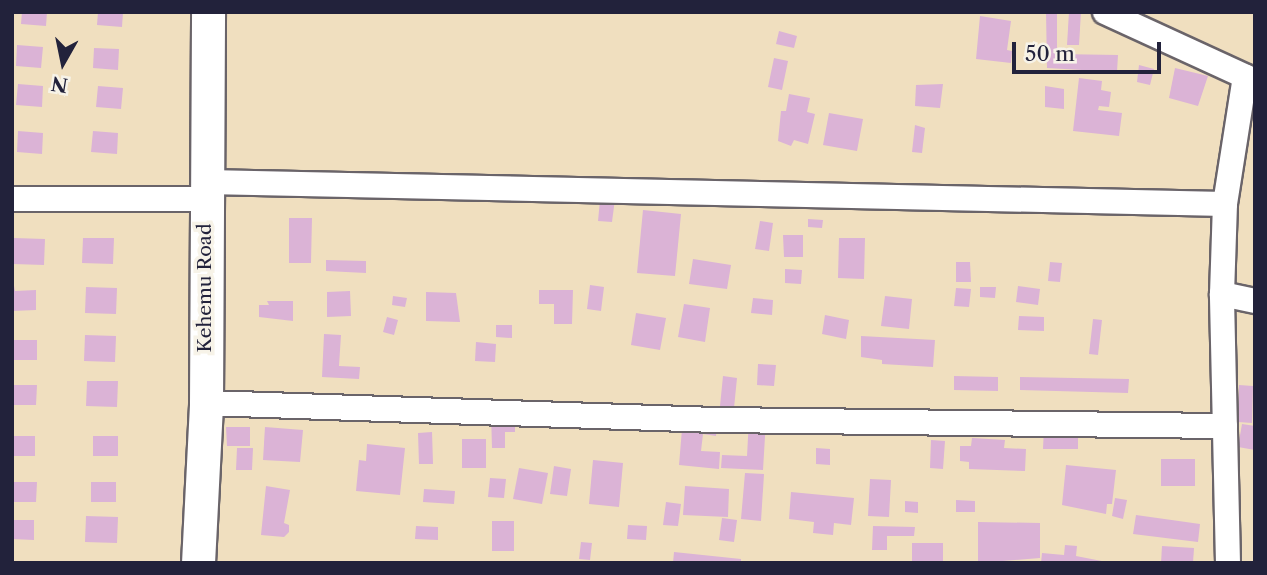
<!DOCTYPE html>
<html>
<head>
<meta charset="utf-8">
<style>
	body { margin:0 }
	#map { position:relative; width:1267px; height:575px; overflow:hidden; background:#f0dfbf; font-family:"Libre Caslon Text",serif }
	div>[style] { position:absolute }
	.building>* { inset:0; background:#dbb3d6 }
	.roads { filter:drop-shadow(2px 0 #6a6469) drop-shadow(-2px 0 #6a6469) drop-shadow(0 2px #6a6469) drop-shadow(0 -2px #6a6469) }
	.street>* { height:24px; margin:-12px; padding:0 12px; transform-origin:12px; border-radius:12px; background:#fff }
	.secondary>* { height:33px; margin:-16.5px; padding:0 16.5px; transform-origin:16.5px; border-radius:16.5px; background:#fff }
	span { translate:-50% -50%; white-space:nowrap; text-align:center; line-height:1.15; -webkit-text-stroke:7px #f7f3e8; paint-order:stroke }
	.street-label { font-size:19px; color:#22223b }
	.frame { position:absolute; inset:0; border:14px solid #22223b; pointer-events:none }
	.north { position:absolute; left:28px; top:28px; width:70px; height:70px; -webkit-text-stroke:5px #f7f3e8; paint-order:stroke; rotate:189deg; font-size:19px; font-weight:700; line-height:28px; text-align:center; color:#22223b }
	.north::after { content:''; display:block; margin:auto; width:24px; height:32px; background:#22223b; clip-path:polygon(50% 0,100% 100%,50% 72%,0 100%) }
	.scale { position:absolute; left:1012px; top:42px; width:149px; height:32px; box-sizing:border-box; border:4px solid #22223b; border-top:0; padding-left:9px; font-size:21px; line-height:24px; white-space:nowrap; color:#22223b; -webkit-text-stroke:5px #f7f3e8; paint-order:stroke }
</style>
</head>
<body>
<div id="map">
	<div class="building">
		<div style="clip-path:polygon(22px 12px,47px 12px,46px 26px,21px 24px)"></div>
		<div style="clip-path:polygon(98px 12px,123px 12px,122px 27px,97px 25px)"></div>
		<div style="clip-path:polygon(1046px 12px,1057px 12px,1057px 54px,1118px 55px,1117px 72px,1047px 68px)"></div>
		<div style="clip-path:polygon(1069px 12px,1081px 12px,1079px 45px,1067px 45px)"></div>
		<div style="clip-path:polygon(980px 16px,1011px 21px,1007px 50px,1012px 51px,1011px 63px,976px 59px)"></div>
		<div style="clip-path:polygon(779px 31px,797px 36px,794px 48px,776px 44px)"></div>
		<div style="clip-path:polygon(17px 45px,43px 47px,41px 68px,16px 66px)"></div>
		<div style="clip-path:polygon(94px 48px,119px 49px,118px 70px,93px 68px)"></div>
		<div style="clip-path:polygon(774px 58px,788px 61px,782px 90px,768px 87px)"></div>
		<div style="clip-path:polygon(1139px 65px,1154px 69px,1150px 85px,1137px 82px)"></div>
		<div style="clip-path:polygon(1175px 68px,1208px 76px,1198px 106px,1169px 98px)"></div>
		<div style="clip-path:polygon(1079px 78px,1102px 81px,1101px 90px,1111px 92px,1109px 107px,1099px 106px,1098px 110px,1122px 113px,1119px 136px,1073px 131px)"></div>
		<div style="clip-path:polygon(18px 84px,43px 86px,42px 107px,16px 105px)"></div>
		<div style="clip-path:polygon(943px 84px,940px 108px,915px 106px,916px 85px)"></div>
		<div style="clip-path:polygon(98px 86px,123px 88px,121px 109px,96px 107px)"></div>
		<div style="clip-path:polygon(1045px 86px,1064px 89px,1064px 109px,1045px 107px)"></div>
		<div style="clip-path:polygon(789px 94px,810px 98px,807px 112px,815px 114px,808px 144px,794px 140px,791px 146px,778px 141px,781px 111px,786px 111px)"></div>
		<div style="clip-path:polygon(829px 113px,863px 119px,857px 151px,823px 145px)"></div>
		<div style="clip-path:polygon(915px 125px,925px 128px,922px 153px,912px 152px)"></div>
		<div style="clip-path:polygon(18px 131px,43px 133px,42px 154px,17px 152px)"></div>
		<div style="clip-path:polygon(93px 131px,118px 133px,117px 154px,91px 152px)"></div>
		<div style="clip-path:polygon(601px 189px,616px 191px,612px 222px,598px 221px)"></div>
		<div style="clip-path:polygon(643px 210px,681px 214px,675px 276px,637px 273px)"></div>
		<div style="clip-path:polygon(289px 218px,312px 218px,311px 263px,289px 263px)"></div>
		<div style="clip-path:polygon(808px 219px,823px 220px,822px 228px,808px 227px)"></div>
		<div style="clip-path:polygon(760px 221px,773px 223px,769px 251px,755px 249px)"></div>
		<div style="clip-path:polygon(783px 235px,803px 235px,803px 257px,784px 257px)"></div>
		<div style="clip-path:polygon(14px 238px,45px 239px,44px 265px,13px 264px)"></div>
		<div style="clip-path:polygon(83px 238px,114px 238px,113px 264px,82px 263px)"></div>
		<div style="clip-path:polygon(839px 238px,865px 238px,864px 279px,838px 278px)"></div>
		<div style="clip-path:polygon(693px 259px,731px 265px,727px 289px,689px 284px)"></div>
		<div style="clip-path:polygon(326px 260px,366px 261px,366px 273px,326px 271px)"></div>
		<div style="clip-path:polygon(956px 262px,970px 262px,971px 282px,956px 282px)"></div>
		<div style="clip-path:polygon(1050px 262px,1062px 263px,1060px 282px,1048px 281px)"></div>
		<div style="clip-path:polygon(785px 269px,802px 270px,801px 284px,785px 283px)"></div>
		<div style="clip-path:polygon(12px 275px,15px 291px,36px 290px,36px 310px,12px 311px)"></div>
		<div style="clip-path:polygon(590px 285px,604px 287px,601px 311px,587px 309px)"></div>
		<div style="clip-path:polygon(1018px 286px,1040px 289px,1038px 305px,1016px 302px)"></div>
		<div style="clip-path:polygon(86px 287px,117px 288px,116px 314px,85px 313px)"></div>
		<div style="clip-path:polygon(980px 287px,996px 287px,995px 298px,980px 297px)"></div>
		<div style="clip-path:polygon(956px 288px,971px 289px,969px 307px,954px 306px)"></div>
		<div style="clip-path:polygon(539px 290px,573px 290px,572px 324px,554px 324px,554px 304px,539px 304px)"></div>
		<div style="clip-path:polygon(350px 291px,351px 316px,327px 317px,327px 292px)"></div>
		<div style="clip-path:polygon(426px 292px,456px 293px,460px 322px,426px 321px)"></div>
		<div style="clip-path:polygon(393px 296px,407px 298px,405px 307px,392px 305px)"></div>
		<div style="clip-path:polygon(885px 296px,912px 299px,909px 329px,881px 326px)"></div>
		<div style="clip-path:polygon(753px 298px,773px 300px,772px 315px,751px 313px)"></div>
		<div style="clip-path:polygon(267px 301px,293px 301px,293px 321px,259px 317px,259px 305px,269px 305px)"></div>
		<div style="clip-path:polygon(684px 304px,710px 308px,705px 342px,678px 337px)"></div>
		<div style="clip-path:polygon(636px 313px,666px 318px,660px 350px,631px 345px)"></div>
		<div style="clip-path:polygon(825px 315px,849px 320px,846px 339px,822px 334px)"></div>
		<div style="clip-path:polygon(1019px 316px,1044px 317px,1044px 331px,1018px 330px)"></div>
		<div style="clip-path:polygon(387px 317px,398px 320px,394px 335px,383px 332px)"></div>
		<div style="clip-path:polygon(1093px 319px,1102px 320px,1098px 355px,1089px 354px)"></div>
		<div style="clip-path:polygon(496px 325px,512px 325px,512px 338px,496px 337px)"></div>
		<div style="clip-path:polygon(324px 334px,341px 335px,339px 366px,360px 367px,359px 379px,322px 377px)"></div>
		<div style="clip-path:polygon(85px 335px,116px 336px,115px 362px,84px 361px)"></div>
		<div style="clip-path:polygon(861px 336px,935px 340px,933px 367px,882px 364px,882px 360px,861px 357px)"></div>
		<div style="clip-path:polygon(13px 340px,37px 340px,37px 360px,12px 360px)"></div>
		<div style="clip-path:polygon(476px 342px,496px 344px,495px 362px,475px 361px)"></div>
		<div style="clip-path:polygon(758px 364px,776px 365px,774px 386px,757px 385px)"></div>
		<div style="clip-path:polygon(723px 376px,737px 378px,734px 408px,720px 406px)"></div>
		<div style="clip-path:polygon(954px 376px,998px 377px,998px 391px,954px 390px)"></div>
		<div style="clip-path:polygon(1020px 377px,1129px 379px,1128px 393px,1020px 390px)"></div>
		<div style="clip-path:polygon(87px 381px,118px 381px,117px 407px,86px 406px)"></div>
		<div style="clip-path:polygon(12px 385px,37px 385px,36px 405px,12px 405px)"></div>
		<div style="clip-path:polygon(1239px 385px,1253px 386px,1252px 423px,1238px 422px)"></div>
		<div style="clip-path:polygon(491px 413px,515px 413px,515px 432px,505px 432px,505px 448px,492px 448px)"></div>
		<div style="clip-path:polygon(749px 419px,766px 420px,763px 470px,721px 468px,722px 455px,747px 456px)"></div>
		<div style="clip-path:polygon(717px 420px,716px 436px,703px 434px,701px 451px,720px 452px,719px 469px,679px 465px,682px 429px)"></div>
		<div style="clip-path:polygon(1242px 424px,1255px 426px,1255px 450px,1238px 447px)"></div>
		<div style="clip-path:polygon(226px 427px,250px 427px,250px 446px,227px 446px)"></div>
		<div style="clip-path:polygon(265px 427px,303px 430px,300px 462px,263px 460px)"></div>
		<div style="clip-path:polygon(1044px 427px,1078px 427px,1078px 449px,1043px 449px)"></div>
		<div style="clip-path:polygon(432px 432px,433px 464px,419px 464px,418px 433px)"></div>
		<div style="clip-path:polygon(12px 436px,35px 436px,35px 456px,12px 456px)"></div>
		<div style="clip-path:polygon(93px 436px,118px 436px,118px 456px,93px 456px)"></div>
		<div style="clip-path:polygon(972px 438px,1005px 440px,1004px 448px,1026px 449px,1025px 471px,969px 469px,969px 462px,960px 461px,960px 446px,971px 446px)"></div>
		<div style="clip-path:polygon(462px 439px,486px 439px,486px 468px,462px 468px)"></div>
		<div style="clip-path:polygon(931px 440px,945px 441px,943px 469px,930px 468px)"></div>
		<div style="clip-path:polygon(367px 444px,405px 448px,400px 495px,356px 491px,359px 460px,366px 461px)"></div>
		<div style="clip-path:polygon(237px 448px,253px 448px,252px 470px,236px 470px)"></div>
		<div style="clip-path:polygon(816px 448px,830px 449px,830px 465px,816px 464px)"></div>
		<div style="clip-path:polygon(1161px 459px,1195px 459px,1195px 486px,1161px 486px)"></div>
		<div style="clip-path:polygon(593px 460px,623px 463px,619px 507px,589px 504px)"></div>
		<div style="clip-path:polygon(1066px 465px,1116px 470px,1112px 504px,1107px 504px,1106px 514px,1062px 505px)"></div>
		<div style="clip-path:polygon(554px 466px,571px 469px,567px 496px,550px 494px)"></div>
		<div style="clip-path:polygon(519px 468px,548px 473px,542px 504px,513px 499px)"></div>
		<div style="clip-path:polygon(745px 473px,764px 474px,761px 521px,741px 519px)"></div>
		<div style="clip-path:polygon(490px 478px,506px 479px,504px 498px,488px 497px)"></div>
		<div style="clip-path:polygon(870px 479px,891px 480px,889px 517px,868px 516px)"></div>
		<div style="clip-path:polygon(12px 482px,37px 482px,36px 502px,12px 502px)"></div>
		<div style="clip-path:polygon(91px 482px,116px 482px,116px 502px,91px 502px)"></div>
		<div style="clip-path:polygon(266px 486px,290px 490px,284px 523px,289px 525px,289px 532px,284px 537px,261px 535px)"></div>
		<div style="clip-path:polygon(685px 486px,729px 489px,728px 517px,683px 515px)"></div>
		<div style="clip-path:polygon(424px 489px,455px 491px,454px 504px,423px 502px)"></div>
		<div style="clip-path:polygon(791px 492px,854px 498px,851px 525px,834px 523px,833px 535px,813px 533px,814px 522px,789px 519px)"></div>
		<div style="clip-path:polygon(1115px 498px,1127px 500px,1123px 519px,1112px 516px)"></div>
		<div style="clip-path:polygon(956px 500px,975px 501px,975px 512px,956px 512px)"></div>
		<div style="clip-path:polygon(905px 501px,918px 502px,918px 513px,905px 512px)"></div>
		<div style="clip-path:polygon(666px 502px,681px 504px,678px 526px,663px 525px)"></div>
		<div style="clip-path:polygon(1136px 515px,1200px 524px,1198px 542px,1133px 534px)"></div>
		<div style="clip-path:polygon(86px 516px,118px 517px,117px 543px,85px 542px)"></div>
		<div style="clip-path:polygon(722px 518px,737px 520px,734px 542px,719px 540px)"></div>
		<div style="clip-path:polygon(12px 520px,34px 520px,34px 540px,12px 539px)"></div>
		<div style="clip-path:polygon(492px 521px,514px 521px,514px 551px,492px 551px)"></div>
		<div style="clip-path:polygon(978px 522px,1040px 523px,1040px 558px,978px 563px)"></div>
		<div style="clip-path:polygon(628px 525px,647px 526px,646px 540px,627px 539px)"></div>
		<div style="clip-path:polygon(416px 526px,438px 527px,438px 540px,415px 539px)"></div>
		<div style="clip-path:polygon(873px 526px,915px 527px,914px 536px,887px 536px,887px 550px,872px 550px)"></div>
		<div style="clip-path:polygon(581px 542px,592px 543px,590px 560px,579px 559px)"></div>
		<div style="clip-path:polygon(912px 543px,943px 543px,943px 563px,912px 563px)"></div>
		<div style="clip-path:polygon(1065px 545px,1077px 546px,1076px 556px,1112px 563px,1041px 563px,1042px 553px,1064px 555px)"></div>
		<div style="clip-path:polygon(1162px 546px,1194px 548px,1193px 563px,1161px 563px)"></div>
		<div style="clip-path:polygon(674px 552px,741px 559px,741px 563px,673px 563px)"></div>
	</div>
	<div class="roads">
		<div class="street">
			<div style="left:1105px;top:12px;width:165px;rotate:24.7deg"></div>
			<div style="left:207px;top:182px;width:1018px;rotate:1.24deg"></div>
			<div style="left:12px;top:199px;width:193px"></div>
			<div style="left:1222px;top:294px;width:34px;rotate:12deg"></div>
			<div style="left:206px;top:403px;width:511px;rotate:1.91deg"></div>
			<div style="left:717px;top:420px;width:508px;rotate:0.68deg"></div>
			<div style="left:1228px;top:563px;width:269px;rotate:-91.3deg"></div>
			<div style="left:1222px;top:294px;width:90px;rotate:-88.1deg"></div>
			<div style="left:1225px;top:204px;width:129px;rotate:-81.1deg"></div>
		</div>
		<div class="secondary">
			<div style="left:198px;top:563px;width:160px;rotate:-87.1deg"></div>
			<div style="left:206px;top:403px;width:391px;rotate:-89.7deg"></div>
		</div>
	</div>
	<div class="street-label">
		<span style="left:205px;top:288px;rotate:-90deg">Kehemu Road</span>
	</div>
	<div class="frame"></div>
	<div class="north">N</div>
	<div class="scale">50 m</div>
</div>
</body>
</html>
